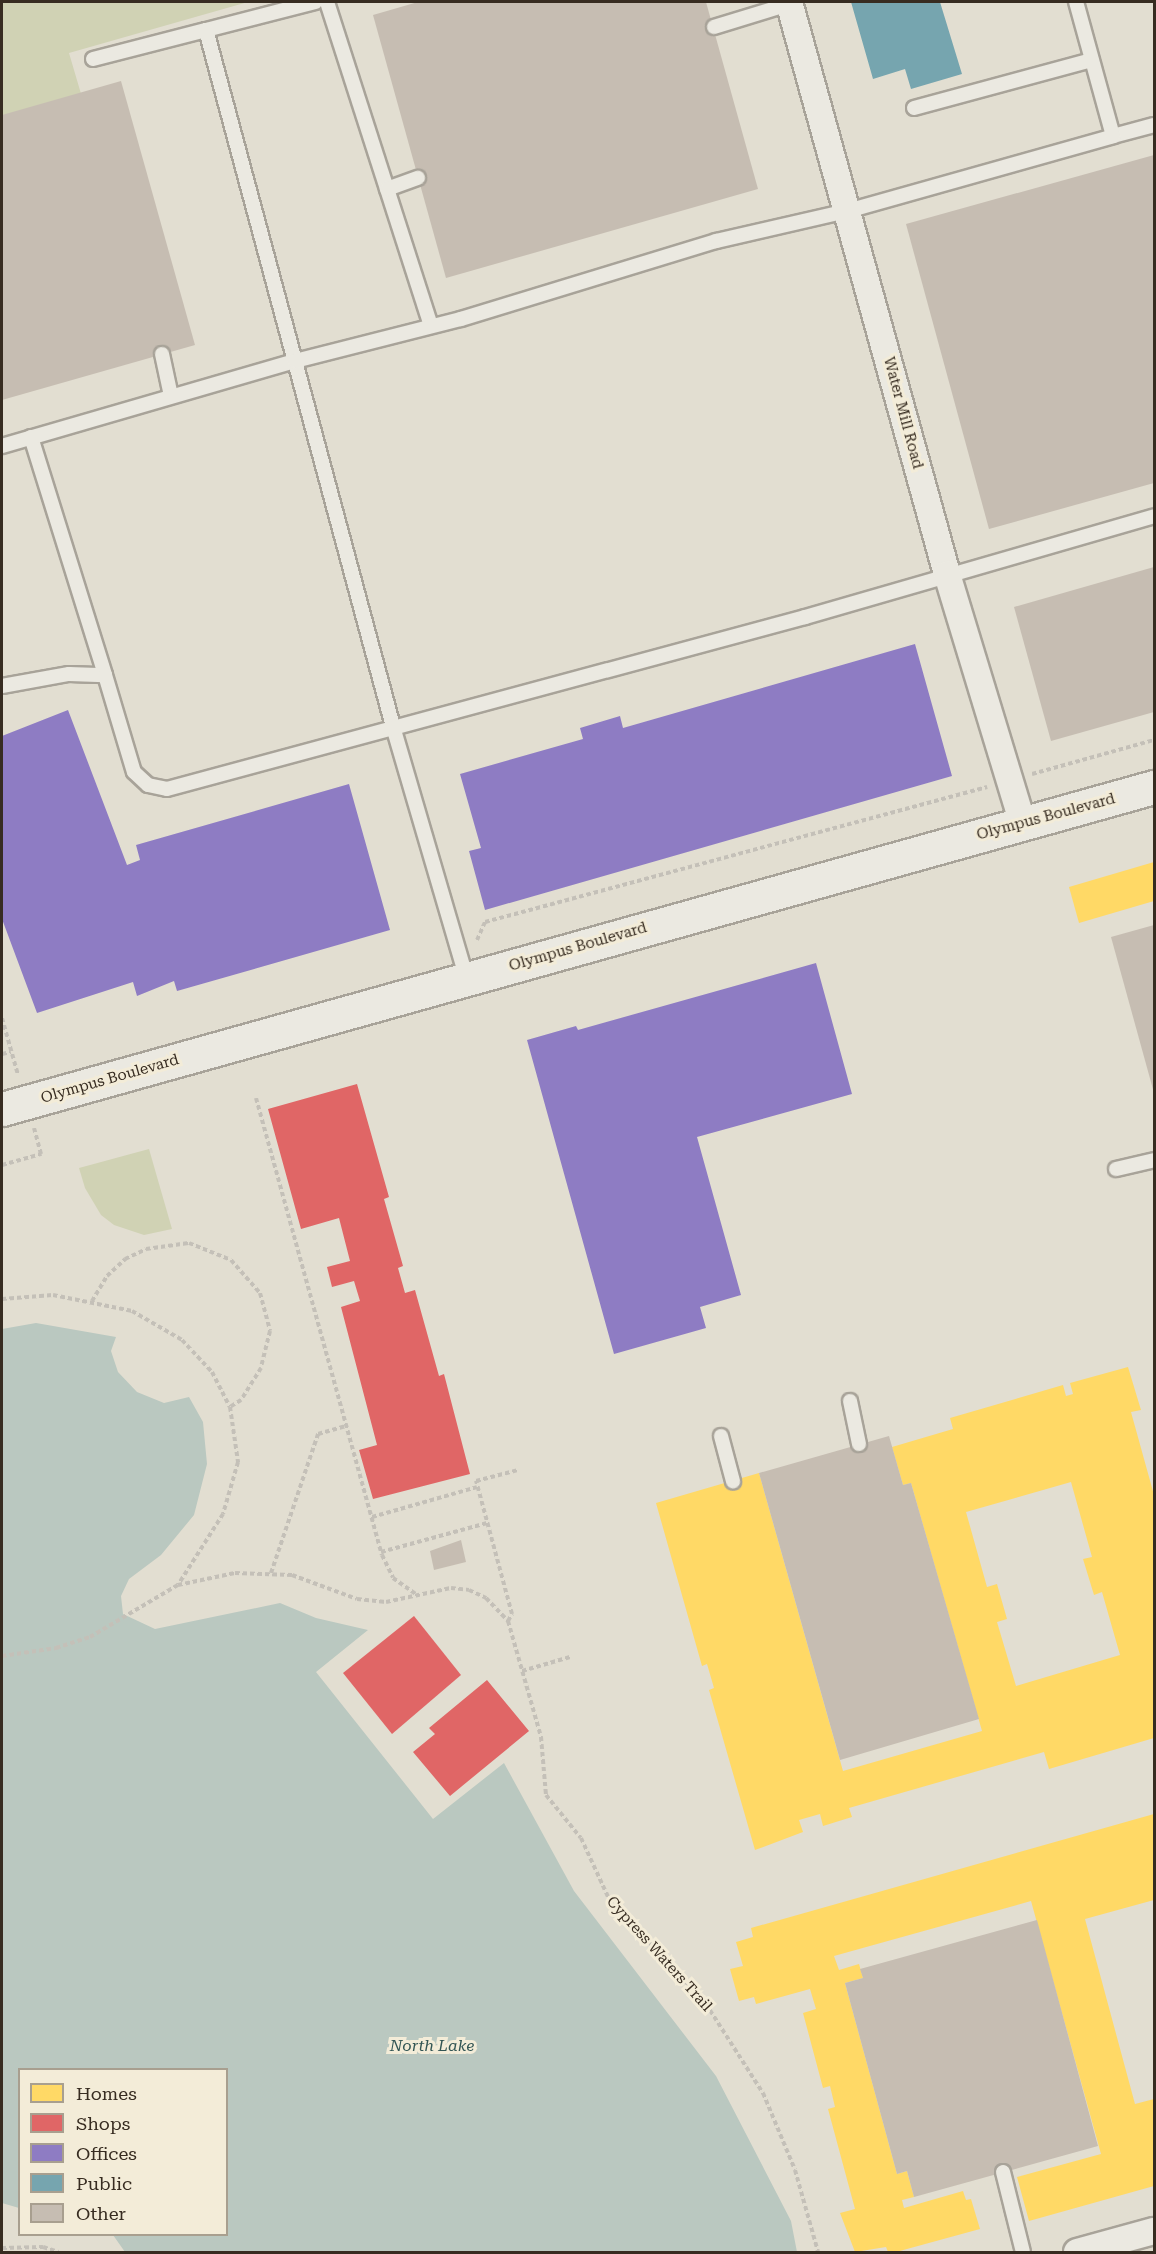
<!DOCTYPE html>
<html>
<head>
<meta charset="utf-8">
<style>
	body { margin:0 }
	#map { position:relative; width:1156px; height:2254px; overflow:hidden; background:#e2ded1; font-family:"Roboto Serif",serif }
	div>[style] { position:absolute }
	.green>* { inset:0; background:#d0d2b4 }
	.water>* { inset:0; background:#bac8c0 }
	.homes>* { inset:0; background:#ffd966 }
	.shops>* { inset:0; background:#e06666 }
	.offices>* { inset:0; background:#8e7cc3 }
	.public>* { inset:0; background:#76a5af }
	.building>* { inset:0; background:#c6bdb2 }
	.path>* { height:4px; margin-top:-2px; transform-origin:0; background:repeating-linear-gradient(90deg,#c4c0b8 0 4.5px,transparent 0 7.5px) }
	.roads { filter:drop-shadow(2px 0 #a8a399) drop-shadow(-2px 0 #a8a399) drop-shadow(0 2px #a8a399) drop-shadow(0 -2px #a8a399) }
	.service>* { height:14px; margin:-7px; padding:0 7px; transform-origin:7px; border-radius:7px; background:#ebe9e1 }
	.minor>* { height:26px; margin:-13px; padding:0 13px; transform-origin:13px; border-radius:13px; background:#ebe9e1 }
	.tertiary>* { height:33px; margin:-16.5px; padding:0 16.5px; transform-origin:16.5px; border-radius:16.5px; background:#ebe9e1 }
	span { translate:-50% -50%; white-space:nowrap; text-align:center; line-height:1.15; -webkit-text-stroke:6px #f3ecd8; paint-order:stroke }
	.street-label { font-size:15px; color:#372c21 }
	.water-label { font-size:16px; color:#325554; font-style:italic }
	.frame { position:absolute; inset:0; border:3px solid #372c21; pointer-events:none }
	.legend { position:absolute; left:18px; top:2068px; width:210px; height:168px; box-sizing:border-box; background:#f3ecd8; border:2px solid #a89f8f; margin:0; padding:8px 10px; list-style:none; font-size:18px; color:#372c21 }
	.legend li { display:flex; align-items:center; gap:12px; height:30px }
	.legend b { width:30px; border:2px solid #a89f8f }
</style>
</head>
<body>
<div id="map">
	<div class="green">
		<div style="clip-path:polygon(2px 2px,248px 2px,69px 53px,84px 104px,2px 126px)"></div>
		<div style="clip-path:polygon(149px 1149px,172px 1229px,144px 1235px,114px 1225px,101px 1215px,85px 1188px,79px 1168px)"></div>
	</div>
	<div class="water">
		<div style="clip-path:polygon(36px 1323px,116px 1337px,111px 1351px,118px 1372px,137px 1392px,164px 1403px,189px 1397px,203px 1422px,207px 1464px,194px 1515px,161px 1555px,129px 1579px,121px 1596px,123px 1614px,155px 1629px,280px 1603px,316px 1618px,368px 1630px,316px 1672px,433px 1819px,504px 1763px,574px 1891px,716px 2076px,791px 2221px,797px 2252px,125px 2252px,113px 2235px,226px 2234px,226px 2070px,20px 2070px,19px 2208px,2px 2203px,2px 1329px)"></div>
	</div>
	<div class="homes">
		<div style="clip-path:polygon(1154px 862px,1154px 901px,1079px 923px,1069px 887px)"></div>
		<div style="clip-path:polygon(evenodd,1128px 1367px,1141px 1410px,1131px 1412px,1154px 1495px,1154px 1738px,1049px 1769px,1044px 1752px,849px 1808px,852px 1817px,823px 1826px,820px 1814px,799px 1820px,803px 1832px,755px 1850px,709px 1690px,714px 1688px,707px 1664px,702px 1666px,656px 1503px,759px 1473px,843px 1771px,982px 1731px,911px 1483px,903px 1485px,892px 1447px,953px 1429px,950px 1418px,1063px 1385px,1066px 1396px,1073px 1394px,1070px 1383px,1128px 1367px,1071px 1482px,1092px 1557px,1083px 1559px,1094px 1595px,1102px 1592px,1120px 1655px,1016px 1686px,997px 1622px,1007px 1619px,997px 1584px,987px 1587px,966px 1512px,1071px 1482px)"></div>
		<div style="clip-path:polygon(1154px 1814px,1154px 1900px,1085px 1919px,1135px 2104px,1154px 2099px,1154px 2186px,1029px 2221px,1017px 2177px,1101px 2154px,1031px 1901px,834px 1956px,839px 1970px,859px 1964px,863px 1978px,845px 1983px,897px 2174px,907px 2171px,914px 2197px,902px 2200px,904px 2208px,963px 2191px,966px 2200px,971px 2199px,980px 2229px,896px 2252px,888px 2252px,886px 2247px,855px 2252px,840px 2213px,855px 2209px,828px 2109px,835px 2107px,830px 2086px,823px 2088px,803px 2013px,816px 2009px,810px 1989px,756px 2004px,754px 1997px,739px 2001px,730px 1969px,743px 1966px,736px 1942px,753px 1937px,751px 1928px)"></div>
	</div>
	<div class="shops">
		<div style="clip-path:polygon(357px 1084px,389px 1197px,384px 1199px,403px 1266px,398px 1268px,405px 1293px,415px 1290px,439px 1376px,444px 1374px,470px 1474px,373px 1499px,359px 1450px,377px 1445px,341px 1307px,360px 1301px,354px 1281px,332px 1287px,327px 1267px,350px 1261px,339px 1218px,301px 1229px,268px 1109px)"></div>
		<div style="clip-path:polygon(414px 1616px,461px 1675px,392px 1734px,343px 1673px)"></div>
		<div style="clip-path:polygon(487px 1680px,529px 1731px,450px 1796px,413px 1752px,435px 1734px,429px 1728px)"></div>
	</div>
	<div class="offices">
		<div style="clip-path:polygon(915px 644px,952px 776px,485px 910px,469px 851px,481px 848px,460px 774px,583px 739px,580px 728px,620px 716px,623px 728px)"></div>
		<div style="clip-path:polygon(68px 710px,127px 865px,140px 860px,136px 845px,349px 784px,390px 930px,177px 991px,174px 981px,137px 996px,133px 982px,37px 1013px,2px 919px,2px 736px)"></div>
		<div style="clip-path:polygon(816px 963px,852px 1094px,697px 1137px,741px 1295px,700px 1307px,706px 1328px,614px 1354px,527px 1040px,576px 1026px,578px 1030px)"></div>
	</div>
	<div class="public">
		<div style="clip-path:polygon(851px 2px,940px 2px,962px 74px,911px 89px,905px 69px,873px 79px)"></div>
	</div>
	<div class="building">
		<div style="clip-path:polygon(418px 2px,706px 2px,758px 189px,446px 278px,373px 15px)"></div>
		<div style="clip-path:polygon(121px 81px,195px 345px,2px 400px,2px 115px)"></div>
		<div style="clip-path:polygon(1154px 155px,1154px 483px,989px 529px,906px 224px)"></div>
		<div style="clip-path:polygon(1154px 567px,1154px 712px,1051px 741px,1014px 607px)"></div>
		<div style="clip-path:polygon(1154px 925px,1154px 1093px,1111px 937px)"></div>
		<div style="clip-path:polygon(889px 1436px,903px 1485px,911px 1483px,979px 1719px,840px 1760px,759px 1473px)"></div>
		<div style="clip-path:polygon(461px 1540px,466px 1562px,434px 1570px,430px 1551px)"></div>
		<div style="clip-path:polygon(1037px 1920px,1098px 2146px,914px 2197px,907px 2171px,897px 2174px,845px 1983px,863px 1978px,860px 1969px)"></div>
	</div>
	<div class="path">
		<div style="left:1032px;top:774px;width:127px;rotate:-15.6deg"></div>
		<div style="left:477px;top:940px;width:20px;rotate:-66deg"></div>
		<div style="left:485px;top:922px;width:520px;rotate:-15.05deg"></div>
		<div style="left:2px;top:1018px;width:59px;rotate:74.3deg"></div>
		<div style="left:2px;top:1054px;width:9px;rotate:-13deg"></div>
		<div style="left:256px;top:1098px;width:474px;rotate:74.6deg"></div>
		<div style="left:382px;top:1555px;width:25px;rotate:64deg"></div>
		<div style="left:393px;top:1578px;width:28px;rotate:35deg"></div>
		<div style="left:2px;top:1165px;width:41px;rotate:-15.8deg"></div>
		<div style="left:41px;top:1154px;width:27px;rotate:-105deg"></div>
		<div style="left:2px;top:1299px;width:51px;rotate:-4.5deg"></div>
		<div style="left:53px;top:1295px;width:81px;rotate:11.4deg"></div>
		<div style="left:132px;top:1311px;width:58px;rotate:30.1deg"></div>
		<div style="left:182px;top:1340px;width:44px;rotate:46.8deg"></div>
		<div style="left:212px;top:1372px;width:39px;rotate:63deg"></div>
		<div style="left:230px;top:1407px;width:56px;rotate:81.7deg"></div>
		<div style="left:238px;top:1462px;width:54px;rotate:106.1deg"></div>
		<div style="left:223px;top:1514px;width:84px;rotate:122.4deg"></div>
		<div style="left:92px;top:1301px;width:29px;rotate:-59deg"></div>
		<div style="left:107px;top:1276px;width:25px;rotate:-43deg"></div>
		<div style="left:125px;top:1259px;width:23px;rotate:-25deg"></div>
		<div style="left:146px;top:1249px;width:43px;rotate:-7.9deg"></div>
		<div style="left:189px;top:1243px;width:45px;rotate:22deg"></div>
		<div style="left:231px;top:1260px;width:44px;rotate:48.7deg"></div>
		<div style="left:260px;top:1293px;width:39px;rotate:75deg"></div>
		<div style="left:270px;top:1331px;width:38px;rotate:104deg"></div>
		<div style="left:261px;top:1368px;width:38px;rotate:122deg"></div>
		<div style="left:241px;top:1400px;width:13px;rotate:148deg"></div>
		<div style="left:372px;top:1517px;width:109px;rotate:-15.9deg"></div>
		<div style="left:381px;top:1552px;width:110px;rotate:-15.3deg"></div>
		<div style="left:271px;top:1573px;width:147px;rotate:-71.3deg"></div>
		<div style="left:318px;top:1434px;width:29px;rotate:-16deg"></div>
		<div style="left:508px;top:1621px;width:8px;rotate:-60deg"></div>
		<div style="left:512px;top:1614px;width:138px;rotate:-105.1deg"></div>
		<div style="left:476px;top:1481px;width:43px;rotate:-14.7deg"></div>
		<div style="left:2px;top:1656px;width:55px;rotate:-8.4deg"></div>
		<div style="left:56px;top:1648px;width:36px;rotate:-18deg"></div>
		<div style="left:90px;top:1637px;width:102px;rotate:-30.6deg"></div>
		<div style="left:178px;top:1585px;width:58px;rotate:-11.9deg"></div>
		<div style="left:235px;top:1573px;width:57px;rotate:2deg"></div>
		<div style="left:292px;top:1575px;width:69px;rotate:20.3deg"></div>
		<div style="left:357px;top:1599px;width:29px;rotate:6deg"></div>
		<div style="left:386px;top:1602px;width:66px;rotate:-12.2deg"></div>
		<div style="left:451px;top:1588px;width:18px;rotate:6deg"></div>
		<div style="left:469px;top:1590px;width:19px;rotate:25deg"></div>
		<div style="left:486px;top:1598px;width:32px;rotate:46deg"></div>
		<div style="left:508px;top:1621px;width:121px;rotate:74.1deg"></div>
		<div style="left:541px;top:1737px;width:58px;rotate:85.1deg"></div>
		<div style="left:546px;top:1795px;width:55px;rotate:50.9deg"></div>
		<div style="left:581px;top:1838px;width:67px;rotate:65.3deg"></div>
		<div style="left:609px;top:1899px;width:143px;rotate:47.3deg"></div>
		<div style="left:706px;top:2004px;width:106px;rotate:57.4deg"></div>
		<div style="left:763px;top:2093px;width:83px;rotate:67.4deg"></div>
		<div style="left:795px;top:2170px;width:85px;rotate:74.3deg"></div>
		<div style="left:522px;top:1671px;width:50px;rotate:-16.3deg"></div>
		<div style="left:2px;top:2248px;width:41px;rotate:-1.4deg"></div>
		<div style="left:43px;top:2247px;width:16px;rotate:18deg"></div>
	</div>
	<div class="roads">
		<div class="service">
			<div style="left:327px;top:2px;width:340px;rotate:72.2deg"></div>
			<div style="left:714px;top:27px;width:78px;rotate:-17deg"></div>
			<div style="left:206px;top:30px;width:113px;rotate:-14.4deg"></div>
			<div style="left:93px;top:59px;width:117px;rotate:-14.4deg"></div>
			<div style="left:206px;top:30px;width:725px;rotate:74.97deg"></div>
			<div style="left:394px;top:730px;width:259px;rotate:73.7deg"></div>
			<div style="left:914px;top:108px;width:184px;rotate:-15.1deg"></div>
			<div style="left:1113px;top:136px;width:42px;rotate:-15deg"></div>
			<div style="left:387px;top:189px;width:33px;rotate:-20deg"></div>
			<div style="left:162px;top:354px;width:43px;rotate:77.9deg"></div>
			<div style="left:31px;top:437px;width:249px;rotate:72.7deg"></div>
			<div style="left:2px;top:446px;width:305px;rotate:-16.2deg"></div>
			<div style="left:295px;top:361px;width:171px;rotate:-14.2deg"></div>
			<div style="left:461px;top:319px;width:267px;rotate:-17deg"></div>
			<div style="left:716px;top:241px;width:134px;rotate:-12.9deg"></div>
			<div style="left:847px;top:211px;width:276px;rotate:-15.7deg"></div>
			<div style="left:1113px;top:136px;width:139px;rotate:-105.4deg"></div>
			<div style="left:2px;top:686px;width:68px;rotate:-10.2deg"></div>
			<div style="left:69px;top:674px;width:36px;rotate:2deg"></div>
			<div style="left:105px;top:675px;width:101px;rotate:73.4deg"></div>
			<div style="left:134px;top:772px;width:19px;rotate:43deg"></div>
			<div style="left:148px;top:785px;width:19px;rotate:12deg"></div>
			<div style="left:167px;top:789px;width:661px;rotate:-15.09deg"></div>
			<div style="left:805px;top:617px;width:363px;rotate:-16.1deg"></div>
			<div style="left:1116px;top:1169px;width:39px;rotate:-13deg"></div>
			<div style="left:850px;top:1401px;width:44px;rotate:78.2deg"></div>
			<div style="left:721px;top:1436px;width:47px;rotate:75.1deg"></div>
			<div style="left:1003px;top:2172px;width:82px;rotate:76deg"></div>
		</div>
		<div class="minor">
			<div style="left:789px;top:2px;width:593px;rotate:74.56deg"></div>
			<div style="left:947px;top:574px;width:261px;rotate:73.1deg"></div>
			<div style="left:1077px;top:2252px;width:80px;rotate:-15.3deg"></div>
		</div>
		<div class="tertiary">
			<div style="left:2px;top:1109px;width:1196px;rotate:-15.62deg"></div>
		</div>
	</div>
	<div class="street-label">
		<span style="left:903px;top:413px;rotate:75deg">Water Mill Road</span>
		<span style="left:1046px;top:817px;rotate:-15deg">Olympus Boulevard</span>
		<span style="left:578px;top:947px;rotate:-16deg">Olympus Boulevard</span>
		<span style="left:110px;top:1079px;rotate:-16deg">Olympus Boulevard</span>
		<span style="left:659px;top:1954px;rotate:48deg">Cypress Waters Trail</span>
	</div>
	<div class="water-label">
		<span style="left:432px;top:2046px">North Lake</span>
	</div>
	<div class="frame"></div>
	<ul class="legend">
	<li><b style="height:16px;background:#ffd966"></b>Homes</li>
	<li><b style="height:16px;background:#e06666"></b>Shops</li>
	<li><b style="height:16px;background:#8e7cc3"></b>Offices</li>
	<li><b style="height:16px;background:#76a5af"></b>Public</li>
	<li><b style="height:16px;background:#c6bdb2"></b>Other</li>
	</ul>
</div>
</body>
</html>
